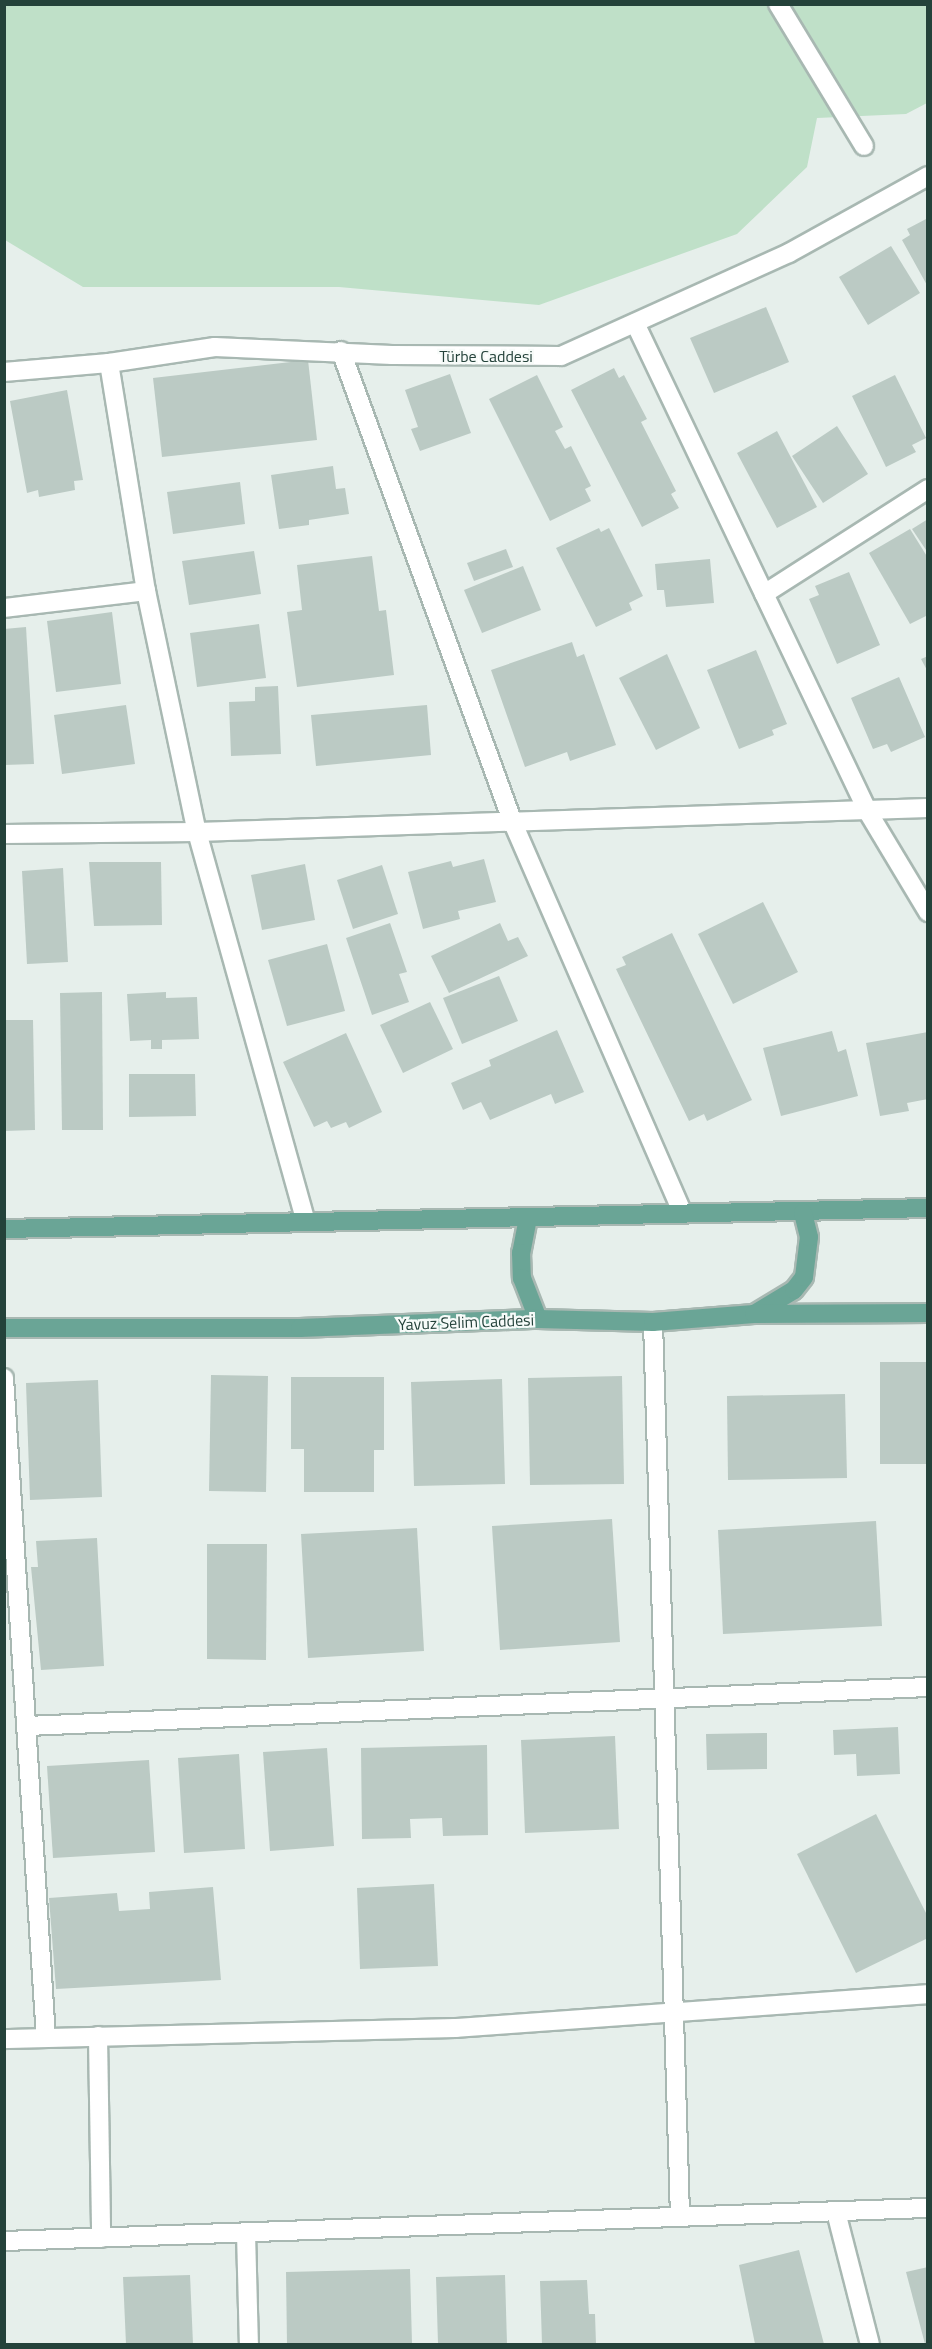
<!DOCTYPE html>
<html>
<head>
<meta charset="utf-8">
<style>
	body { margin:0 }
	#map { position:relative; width:932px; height:2349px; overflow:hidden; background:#e6efeb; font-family:"Titillium Web",sans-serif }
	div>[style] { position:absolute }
	.green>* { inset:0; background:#bfe0c8 }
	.building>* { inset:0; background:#bbcac4 }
	.roads { filter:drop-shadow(2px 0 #a8b8b2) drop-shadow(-2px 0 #a8b8b2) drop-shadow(0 2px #a8b8b2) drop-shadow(0 -2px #a8b8b2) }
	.minor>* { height:18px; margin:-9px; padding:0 9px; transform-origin:9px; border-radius:9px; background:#fff }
	.major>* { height:18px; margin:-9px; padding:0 9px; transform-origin:9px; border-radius:9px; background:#6aa596 }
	span { translate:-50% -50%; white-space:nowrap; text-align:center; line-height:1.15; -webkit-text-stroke:4.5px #f7fbf9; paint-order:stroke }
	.street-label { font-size:16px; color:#24423a }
	.frame { position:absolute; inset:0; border:6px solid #24423a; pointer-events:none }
</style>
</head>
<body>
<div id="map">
	<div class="green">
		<div style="clip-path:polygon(5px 5px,927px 5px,927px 103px,906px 114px,817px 118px,807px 167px,737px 234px,539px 305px,339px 287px,83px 287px,5px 240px)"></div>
	</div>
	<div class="building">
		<div style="clip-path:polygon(928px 218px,928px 287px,902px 240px,910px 235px,907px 229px)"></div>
		<div style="clip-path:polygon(891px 246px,920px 293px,868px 325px,839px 277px)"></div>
		<div style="clip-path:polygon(766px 307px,789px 362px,714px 393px,690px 338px)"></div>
		<div style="clip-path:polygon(308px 360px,317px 440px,162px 457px,153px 378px)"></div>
		<div style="clip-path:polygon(614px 368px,619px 378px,624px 375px,647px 419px,641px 422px,676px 491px,671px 494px,679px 508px,642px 527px,571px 390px)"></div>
		<div style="clip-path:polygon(450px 374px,471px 433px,420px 451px,411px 429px,418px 427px,405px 390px)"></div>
		<div style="clip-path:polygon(537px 375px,563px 427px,555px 431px,565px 449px,571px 446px,591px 486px,585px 489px,591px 501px,550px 521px,489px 399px)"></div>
		<div style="clip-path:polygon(895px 375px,926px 438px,912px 445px,916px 452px,886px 467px,852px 396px)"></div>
		<div style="clip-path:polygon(67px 390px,83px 480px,74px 481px,75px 490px,39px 497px,38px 490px,27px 493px,10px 401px)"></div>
		<div style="clip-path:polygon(837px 426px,868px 474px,823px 503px,792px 456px)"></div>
		<div style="clip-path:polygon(777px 431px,817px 507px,777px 528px,737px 453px)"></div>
		<div style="clip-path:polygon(333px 466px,336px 489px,345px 488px,349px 514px,309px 520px,309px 525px,279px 529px,271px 475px)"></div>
		<div style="clip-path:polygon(240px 482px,245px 524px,173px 534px,167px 492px)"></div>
		<div style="clip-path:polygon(928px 519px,928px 553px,912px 529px)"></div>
		<div style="clip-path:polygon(599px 528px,601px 532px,609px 528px,643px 596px,629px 603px,632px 610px,596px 627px,556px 548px)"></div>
		<div style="clip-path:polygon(910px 529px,928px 558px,928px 615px,910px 624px,869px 553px)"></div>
		<div style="clip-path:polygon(506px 549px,513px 567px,474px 581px,467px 563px)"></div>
		<div style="clip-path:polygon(254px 551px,261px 594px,189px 605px,182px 561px)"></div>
		<div style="clip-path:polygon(372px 556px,379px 611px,386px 610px,394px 675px,297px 687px,287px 612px,302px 610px,297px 565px)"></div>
		<div style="clip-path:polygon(710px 559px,714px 603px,666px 607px,664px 590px,657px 590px,655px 564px)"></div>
		<div style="clip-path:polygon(523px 566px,541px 610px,482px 633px,464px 590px)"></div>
		<div style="clip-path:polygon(849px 572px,880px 645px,837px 664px,809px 599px,819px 595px,815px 586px)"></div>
		<div style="clip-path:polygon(112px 612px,121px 684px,56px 692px,47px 621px)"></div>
		<div style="clip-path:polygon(259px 624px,266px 678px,197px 687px,190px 633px)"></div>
		<div style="clip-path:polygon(26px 627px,34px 764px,4px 765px,4px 629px)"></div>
		<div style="clip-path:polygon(572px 642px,577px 657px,584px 654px,616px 745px,570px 761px,567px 752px,525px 767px,491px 670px)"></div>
		<div style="clip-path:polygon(756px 650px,787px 724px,772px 730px,774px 735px,739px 749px,707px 670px)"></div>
		<div style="clip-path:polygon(667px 654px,700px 728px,656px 750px,619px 678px)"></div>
		<div style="clip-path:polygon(928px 656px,928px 672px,921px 659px)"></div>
		<div style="clip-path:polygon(899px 677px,925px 737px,891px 752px,887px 744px,873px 749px,851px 698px)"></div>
		<div style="clip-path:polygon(278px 686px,281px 754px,231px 756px,229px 702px,255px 701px,255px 687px)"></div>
		<div style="clip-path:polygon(126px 705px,135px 764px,62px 774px,54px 715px)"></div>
		<div style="clip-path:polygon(427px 705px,431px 755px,316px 766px,311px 715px)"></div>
		<div style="clip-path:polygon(484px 859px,496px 902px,458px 911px,460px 919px,423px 929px,408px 872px,451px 861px,453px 867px)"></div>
		<div style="clip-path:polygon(89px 862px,161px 862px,162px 925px,94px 926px)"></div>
		<div style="clip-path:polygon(305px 864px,315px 920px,262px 930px,251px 875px)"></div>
		<div style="clip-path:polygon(382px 865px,398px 914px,353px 929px,337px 880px)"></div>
		<div style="clip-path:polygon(63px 868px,68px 962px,27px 964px,22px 871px)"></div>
		<div style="clip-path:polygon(763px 902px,798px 972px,733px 1004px,698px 934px)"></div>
		<div style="clip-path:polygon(390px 923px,407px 972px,399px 974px,409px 1002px,372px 1015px,346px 938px)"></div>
		<div style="clip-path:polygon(500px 923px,508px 941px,518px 937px,528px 956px,449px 993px,431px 956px)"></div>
		<div style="clip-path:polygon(672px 933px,752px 1100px,707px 1121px,704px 1114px,689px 1121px,616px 969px,626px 965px,622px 957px)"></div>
		<div style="clip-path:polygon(327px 944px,345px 1011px,287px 1026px,268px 960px)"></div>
		<div style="clip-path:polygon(499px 976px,518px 1021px,462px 1044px,443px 998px)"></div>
		<div style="clip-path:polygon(102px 992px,103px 1130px,62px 1130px,60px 993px)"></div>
		<div style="clip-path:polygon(166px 992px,166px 998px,197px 997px,199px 1039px,162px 1040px,162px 1049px,151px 1049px,151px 1040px,130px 1041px,127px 994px)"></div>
		<div style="clip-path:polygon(430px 1002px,453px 1049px,403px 1073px,380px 1025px)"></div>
		<div style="clip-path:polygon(4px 1020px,33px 1020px,35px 1130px,4px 1131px)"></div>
		<div style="clip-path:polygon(557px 1030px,584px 1092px,555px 1104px,551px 1094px,490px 1120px,481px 1102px,463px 1110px,451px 1083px,491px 1066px,489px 1060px)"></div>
		<div style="clip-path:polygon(832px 1031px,838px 1052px,846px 1049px,858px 1096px,781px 1116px,763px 1048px)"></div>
		<div style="clip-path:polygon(928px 1032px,928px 1099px,907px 1103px,909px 1111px,880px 1116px,866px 1043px)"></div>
		<div style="clip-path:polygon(346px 1033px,382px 1112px,349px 1128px,346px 1122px,331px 1128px,327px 1121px,314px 1127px,283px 1062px)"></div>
		<div style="clip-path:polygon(129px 1074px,195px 1074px,196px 1116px,129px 1117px)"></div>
		<div style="clip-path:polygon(880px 1362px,927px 1362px,927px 1464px,880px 1464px)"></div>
		<div style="clip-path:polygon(211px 1375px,268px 1376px,266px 1492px,209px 1491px)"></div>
		<div style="clip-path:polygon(622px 1376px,624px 1484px,530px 1485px,528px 1378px)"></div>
		<div style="clip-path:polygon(291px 1377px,384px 1377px,384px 1450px,374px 1450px,374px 1492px,304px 1492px,304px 1449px,291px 1449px)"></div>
		<div style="clip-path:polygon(502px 1379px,505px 1484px,414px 1486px,411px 1382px)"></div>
		<div style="clip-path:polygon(98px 1380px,102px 1497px,30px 1500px,26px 1383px)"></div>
		<div style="clip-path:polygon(845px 1394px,847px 1478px,728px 1480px,727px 1396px)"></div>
		<div style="clip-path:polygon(612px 1519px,620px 1642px,500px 1650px,492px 1526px)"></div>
		<div style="clip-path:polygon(876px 1521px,882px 1626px,723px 1634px,718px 1530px)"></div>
		<div style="clip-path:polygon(417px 1528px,424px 1651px,308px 1658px,301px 1534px)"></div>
		<div style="clip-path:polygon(97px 1538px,104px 1666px,41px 1670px,31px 1567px,38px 1567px,36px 1541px)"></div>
		<div style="clip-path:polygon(207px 1544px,267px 1544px,266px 1660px,207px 1659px)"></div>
		<div style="clip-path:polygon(898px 1727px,900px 1774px,857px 1776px,856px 1754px,834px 1755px,833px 1730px)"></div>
		<div style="clip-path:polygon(767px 1733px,767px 1769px,707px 1770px,706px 1734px)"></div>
		<div style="clip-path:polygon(615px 1736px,619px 1829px,525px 1833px,521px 1740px)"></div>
		<div style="clip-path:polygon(487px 1745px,488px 1835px,443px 1836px,442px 1818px,410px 1819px,411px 1838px,362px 1839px,361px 1748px)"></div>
		<div style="clip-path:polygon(327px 1748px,334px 1846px,270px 1851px,263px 1752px)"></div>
		<div style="clip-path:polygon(239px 1754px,245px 1849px,184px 1853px,178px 1758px)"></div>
		<div style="clip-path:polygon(149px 1760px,155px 1852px,53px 1858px,47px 1766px)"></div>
		<div style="clip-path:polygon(876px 1814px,928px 1917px,928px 1938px,856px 1973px,797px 1854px)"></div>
		<div style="clip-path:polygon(434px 1884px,438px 1966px,360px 1969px,357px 1888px)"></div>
		<div style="clip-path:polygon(213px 1887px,221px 1980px,56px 1989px,49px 1898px,117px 1893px,119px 1911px,150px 1909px,149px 1892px)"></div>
		<div style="clip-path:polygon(799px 2250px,824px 2344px,755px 2344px,739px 2265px)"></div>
		<div style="clip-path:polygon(928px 2267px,928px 2344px,925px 2344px,906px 2272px)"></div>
		<div style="clip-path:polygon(410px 2269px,412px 2344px,287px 2344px,286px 2272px)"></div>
		<div style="clip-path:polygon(190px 2275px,193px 2344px,126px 2344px,123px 2277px)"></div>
		<div style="clip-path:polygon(505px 2275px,507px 2344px,438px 2344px,436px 2277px)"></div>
		<div style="clip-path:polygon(587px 2280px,589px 2314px,595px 2314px,596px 2344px,542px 2344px,540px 2281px)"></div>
	</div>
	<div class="roads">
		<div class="minor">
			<div style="left:778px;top:4px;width:166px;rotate:58.8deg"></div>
			<div style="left:635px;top:323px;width:542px;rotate:64.52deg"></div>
			<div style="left:868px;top:812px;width:117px;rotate:59deg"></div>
			<div style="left:341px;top:351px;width:502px;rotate:69.98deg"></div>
			<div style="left:513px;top:823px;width:426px;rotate:66.5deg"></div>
			<div style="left:109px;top:363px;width:231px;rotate:80.8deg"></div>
			<div style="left:146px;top:591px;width:246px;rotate:78.1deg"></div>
			<div style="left:197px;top:832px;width:403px;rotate:74.4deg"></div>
			<div style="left:4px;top:372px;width:105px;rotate:-4.9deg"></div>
			<div style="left:109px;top:363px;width:107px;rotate:-8.6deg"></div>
			<div style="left:215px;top:347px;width:177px;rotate:2.6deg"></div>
			<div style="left:392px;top:355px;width:169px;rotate:0.3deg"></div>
			<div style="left:561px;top:356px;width:250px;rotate:-24.3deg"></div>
			<div style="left:789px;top:253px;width:159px;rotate:-29deg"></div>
			<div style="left:764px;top:594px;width:195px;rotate:-32.6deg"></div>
			<div style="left:4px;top:608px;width:143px;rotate:-6.8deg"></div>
			<div style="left:4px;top:834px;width:193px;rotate:-0.6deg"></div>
			<div style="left:197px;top:832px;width:731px;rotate:-1.88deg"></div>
			<div style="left:653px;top:1322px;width:895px;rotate:88.27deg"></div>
			<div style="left:4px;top:1378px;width:661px;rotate:86.36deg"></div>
			<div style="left:27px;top:1726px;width:902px;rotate:-2.48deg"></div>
			<div style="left:98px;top:2036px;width:202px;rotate:89.1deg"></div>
			<div style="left:4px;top:2039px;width:452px;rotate:-1.4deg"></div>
			<div style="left:456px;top:2028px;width:473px;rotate:-4.1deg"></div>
			<div style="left:836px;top:2212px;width:136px;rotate:75.6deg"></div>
			<div style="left:246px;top:2233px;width:111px;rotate:88.5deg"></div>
			<div style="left:4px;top:2241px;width:925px;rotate:-2.05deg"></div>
		</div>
		<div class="major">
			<div style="left:528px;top:1218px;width:36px;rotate:101deg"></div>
			<div style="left:521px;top:1253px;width:25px;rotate:88deg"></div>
			<div style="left:522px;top:1278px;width:44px;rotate:68.7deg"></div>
			<div style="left:4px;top:1229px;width:924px;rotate:-1.3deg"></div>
			<div style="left:756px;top:1313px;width:44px;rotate:-31.2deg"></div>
			<div style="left:794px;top:1290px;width:16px;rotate:-52deg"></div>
			<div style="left:804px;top:1277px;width:40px;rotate:-82.9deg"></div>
			<div style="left:809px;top:1237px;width:25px;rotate:-104deg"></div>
			<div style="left:4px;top:1328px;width:296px"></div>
			<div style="left:300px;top:1328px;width:238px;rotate:-2.2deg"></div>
			<div style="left:538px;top:1319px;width:115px;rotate:1.5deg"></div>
			<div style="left:653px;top:1322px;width:101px;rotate:-4.5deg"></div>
			<div style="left:754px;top:1314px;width:174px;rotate:-0.3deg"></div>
		</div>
	</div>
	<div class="street-label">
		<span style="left:486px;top:356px">Türbe Caddesi</span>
		<span style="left:466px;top:1322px;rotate:-2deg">Yavuz Selim Caddesi</span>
	</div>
	<div class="frame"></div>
</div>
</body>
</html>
